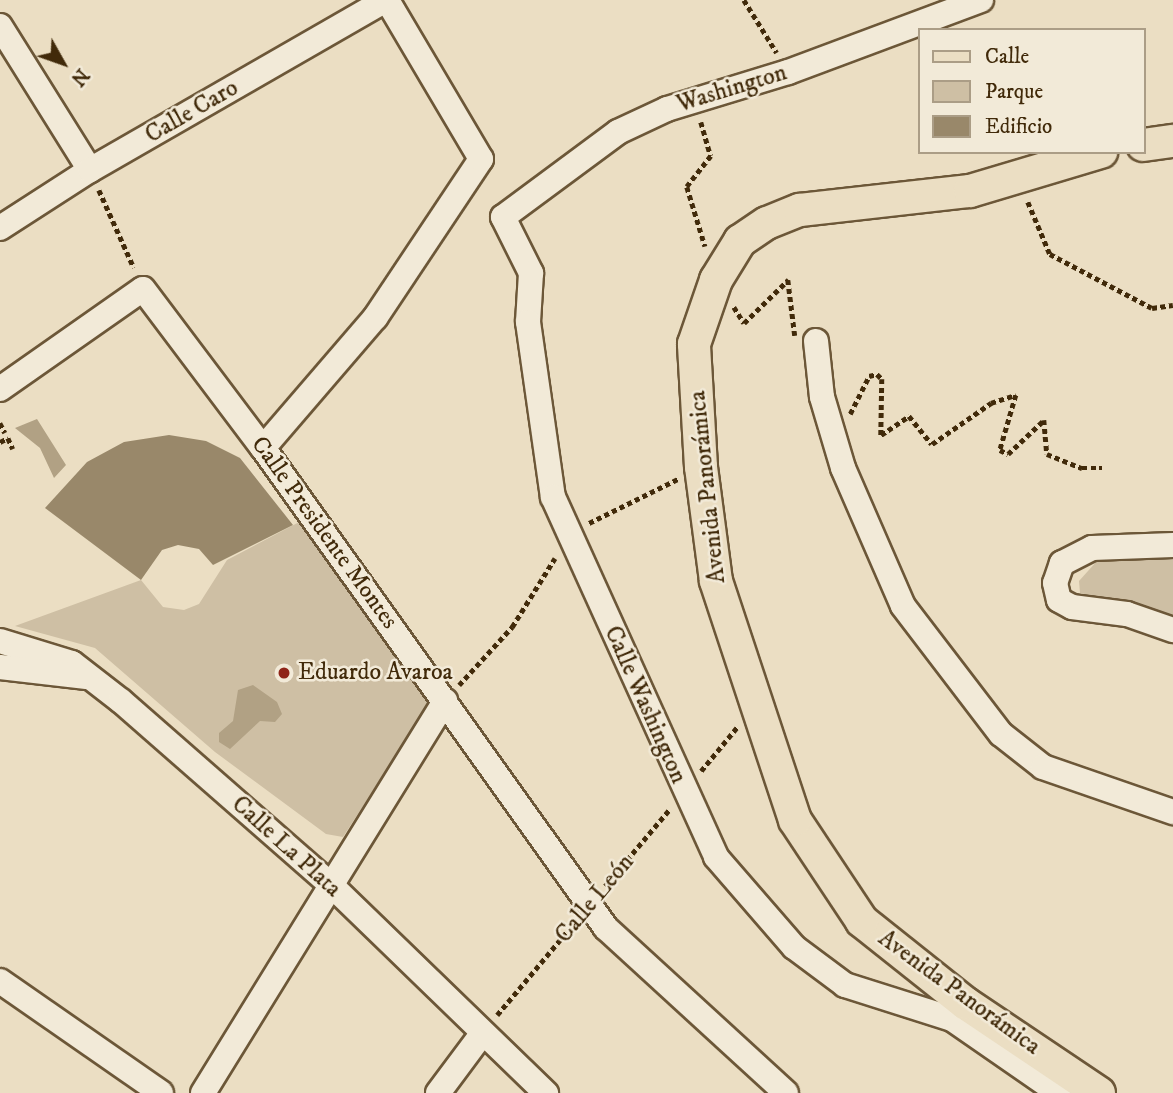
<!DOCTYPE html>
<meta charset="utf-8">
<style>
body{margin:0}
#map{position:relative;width:1173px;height:1093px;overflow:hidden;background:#ebdec3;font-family:"IM FELL DW Pica",serif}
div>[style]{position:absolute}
.green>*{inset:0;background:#cebfa4}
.water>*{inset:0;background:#b1a184}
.building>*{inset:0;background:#99886a}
.path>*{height:4.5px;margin-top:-2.25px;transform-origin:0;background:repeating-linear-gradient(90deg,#412a0a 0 5px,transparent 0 8.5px)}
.roads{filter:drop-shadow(2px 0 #6c5738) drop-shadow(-2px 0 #6c5738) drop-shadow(0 2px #6c5738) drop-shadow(0 -2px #6c5738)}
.minor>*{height:24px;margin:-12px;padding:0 12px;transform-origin:12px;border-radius:12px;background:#f2ead8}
.major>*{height:32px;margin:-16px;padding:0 16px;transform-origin:16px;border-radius:16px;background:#ebdec3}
.dots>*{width:19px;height:19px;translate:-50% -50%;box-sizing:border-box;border:4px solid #f2ead8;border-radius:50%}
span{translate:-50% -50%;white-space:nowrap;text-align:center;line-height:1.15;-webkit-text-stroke:5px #f2ead8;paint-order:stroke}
.street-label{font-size:24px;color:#412a0a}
.poi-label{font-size:24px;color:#412a0a}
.left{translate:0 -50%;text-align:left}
.legend{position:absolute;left:918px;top:28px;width:228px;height:126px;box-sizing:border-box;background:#f2ead8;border:2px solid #ab9d86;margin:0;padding:9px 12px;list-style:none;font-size:21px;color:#412a0a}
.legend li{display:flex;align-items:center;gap:14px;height:35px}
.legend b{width:35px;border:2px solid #ab9d86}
.north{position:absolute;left:28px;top:28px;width:70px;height:70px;-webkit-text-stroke:5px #f2ead8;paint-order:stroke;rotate:130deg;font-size:19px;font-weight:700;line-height:28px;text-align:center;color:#412a0a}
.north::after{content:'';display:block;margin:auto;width:24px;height:32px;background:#412a0a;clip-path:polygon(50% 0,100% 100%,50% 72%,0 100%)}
</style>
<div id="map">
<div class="green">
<div style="clip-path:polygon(303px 520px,435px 694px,343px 837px,326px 834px,215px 752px,95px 648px,15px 626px,141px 580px,163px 607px,184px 610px,199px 604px,227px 560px)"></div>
<div style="clip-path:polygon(1173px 554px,1173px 616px,1080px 593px,1079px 581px,1097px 561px)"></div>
</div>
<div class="water">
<div style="clip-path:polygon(37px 419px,66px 465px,54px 478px,40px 448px,15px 428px)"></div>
<div style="clip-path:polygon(253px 685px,277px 702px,282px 714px,275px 722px,260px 721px,230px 749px,219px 742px,219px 733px,233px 721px,238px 690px)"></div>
</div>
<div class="building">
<div style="clip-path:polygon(169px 435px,206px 441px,240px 458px,293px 525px,213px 565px,199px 549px,178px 545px,162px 550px,141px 580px,45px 508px,87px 462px,124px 442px)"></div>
</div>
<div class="path">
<div style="left:744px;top:0;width:62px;rotate:58.1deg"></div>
<div style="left:701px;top:122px;width:35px;rotate:74deg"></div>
<div style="left:711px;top:156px;width:39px;rotate:128deg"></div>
<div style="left:687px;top:187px;width:62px;rotate:73deg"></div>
<div style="left:99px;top:190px;width:85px;rotate:65.8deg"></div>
<div style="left:1028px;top:202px;width:56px;rotate:67.1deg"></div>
<div style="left:1050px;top:254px;width:115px;rotate:27.9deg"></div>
<div style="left:1152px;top:308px;width:21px;rotate:-8deg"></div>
<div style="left:734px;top:307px;width:19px;rotate:58deg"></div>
<div style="left:744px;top:323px;width:62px;rotate:-44.3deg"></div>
<div style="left:788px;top:280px;width:56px;rotate:82.9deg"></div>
<div style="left:850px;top:414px;width:42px;rotate:-63.4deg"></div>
<div style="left:869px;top:376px;width:8px;rotate:-14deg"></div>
<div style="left:877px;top:374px;width:7px;rotate:45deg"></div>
<div style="left:882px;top:379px;width:56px;rotate:91deg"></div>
<div style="left:881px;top:435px;width:34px;rotate:-34deg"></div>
<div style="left:909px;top:416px;width:36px;rotate:51deg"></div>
<div style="left:932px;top:444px;width:72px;rotate:-34.8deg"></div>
<div style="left:991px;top:403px;width:26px;rotate:-18deg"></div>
<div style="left:1016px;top:395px;width:57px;rotate:106.2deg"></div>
<div style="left:1000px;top:450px;width:9px;rotate:27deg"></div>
<div style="left:1008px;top:454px;width:50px;rotate:-43.4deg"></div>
<div style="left:1044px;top:420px;width:34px;rotate:85deg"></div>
<div style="left:1047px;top:454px;width:38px;rotate:22deg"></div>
<div style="left:1082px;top:468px;width:20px"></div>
<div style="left:0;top:423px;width:11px;rotate:63deg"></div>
<div style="left:0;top:442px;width:9px;rotate:-27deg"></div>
<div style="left:8px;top:438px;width:12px;rotate:66deg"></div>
<div style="left:589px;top:523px;width:99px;rotate:-26.3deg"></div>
<div style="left:459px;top:685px;width:79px;rotate:-47.6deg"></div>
<div style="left:512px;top:627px;width:81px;rotate:-58.1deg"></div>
<div style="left:701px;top:771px;width:58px;rotate:-50.6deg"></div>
<div style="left:605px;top:886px;width:99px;rotate:-49.9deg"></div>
<div style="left:497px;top:1015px;width:121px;rotate:-50deg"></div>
</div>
<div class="roads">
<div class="minor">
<div style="left:981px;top:0;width:206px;rotate:159.5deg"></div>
<div style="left:788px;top:72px;width:127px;rotate:163deg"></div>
<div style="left:667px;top:109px;width:54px;rotate:154.9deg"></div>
<div style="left:618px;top:132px;width:143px;rotate:143.5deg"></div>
<div style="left:503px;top:217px;width:63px;rotate:63.4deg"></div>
<div style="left:531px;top:273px;width:49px;rotate:93.5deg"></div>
<div style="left:528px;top:322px;width:177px;rotate:81.9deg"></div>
<div style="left:553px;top:497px;width:395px;rotate:65.6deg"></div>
<div style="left:716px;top:857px;width:119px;rotate:49.1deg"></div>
<div style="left:794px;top:947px;width:64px;rotate:36.7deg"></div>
<div style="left:845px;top:985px;width:112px;rotate:17.6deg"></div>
<div style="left:952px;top:1019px;width:130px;rotate:34.7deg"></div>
<div style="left:0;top:26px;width:170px;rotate:58deg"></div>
<div style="left:0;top:228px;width:107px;rotate:-32.8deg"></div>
<div style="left:90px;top:170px;width:341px;rotate:-29.9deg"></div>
<div style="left:816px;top:341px;width:56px;rotate:83.9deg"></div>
<div style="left:822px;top:397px;width:74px;rotate:73.5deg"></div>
<div style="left:843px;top:468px;width:150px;rotate:66.5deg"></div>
<div style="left:903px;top:606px;width:161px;rotate:52.6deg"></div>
<div style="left:1001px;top:734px;width:53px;rotate:38.2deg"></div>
<div style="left:1043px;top:767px;width:138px;rotate:19.1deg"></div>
<div style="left:0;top:389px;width:174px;rotate:-35deg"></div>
<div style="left:143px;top:289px;width:199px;rotate:53deg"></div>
<div style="left:263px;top:448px;width:590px;rotate:54.45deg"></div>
<div style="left:606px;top:928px;width:244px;rotate:42.5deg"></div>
<div style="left:263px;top:448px;width:172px;rotate:-49.3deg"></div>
<div style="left:375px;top:318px;width:191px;rotate:-56.3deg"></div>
<div style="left:481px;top:159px;width:185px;rotate:-120.6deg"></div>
<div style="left:1173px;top:545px;width:81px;rotate:177.9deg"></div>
<div style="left:1092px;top:548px;width:34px;rotate:153deg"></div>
<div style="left:1062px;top:563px;width:21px;rotate:109deg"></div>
<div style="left:1055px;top:583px;width:17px;rotate:77deg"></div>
<div style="left:1059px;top:600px;width:15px;rotate:28deg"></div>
<div style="left:1072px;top:607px;width:55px;rotate:7.3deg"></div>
<div style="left:1127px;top:614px;width:49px;rotate:19.2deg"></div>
<div style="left:0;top:641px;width:75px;rotate:17deg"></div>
<div style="left:72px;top:663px;width:62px;rotate:37.8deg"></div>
<div style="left:121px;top:701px;width:278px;rotate:41.2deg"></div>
<div style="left:330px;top:884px;width:301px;rotate:44.1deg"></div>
<div style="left:0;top:667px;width:87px;rotate:6.6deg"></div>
<div style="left:0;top:981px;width:196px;rotate:34.8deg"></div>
<div style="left:203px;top:1093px;width:461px;rotate:-58.3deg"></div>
<div style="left:438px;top:1093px;width:74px;rotate:-53.3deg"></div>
</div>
<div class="major">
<div style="left:1143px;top:145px;width:30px;rotate:-8deg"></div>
<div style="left:1099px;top:1093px;width:161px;rotate:-146.1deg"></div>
<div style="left:965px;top:1003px;width:132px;rotate:-141.5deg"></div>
<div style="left:862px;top:921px;width:121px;rotate:-123.6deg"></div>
<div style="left:795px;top:820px;width:252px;rotate:-108.3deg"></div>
<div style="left:716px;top:581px;width:115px;rotate:-97.5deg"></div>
<div style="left:701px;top:467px;width:123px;rotate:-93.3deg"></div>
<div style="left:694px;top:344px;width:68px;rotate:-71deg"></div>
<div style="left:716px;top:280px;width:46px;rotate:-58.4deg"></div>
<div style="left:740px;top:241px;width:32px;rotate:-34deg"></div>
<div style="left:767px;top:223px;width:35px;rotate:-22deg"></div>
<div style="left:800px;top:210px;width:171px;rotate:-6.4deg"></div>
<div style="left:970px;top:191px;width:137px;rotate:-16.6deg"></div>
</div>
</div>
<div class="dots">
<div style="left:284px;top:673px;background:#8f2418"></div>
</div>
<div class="street-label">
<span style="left:732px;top:89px;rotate:-17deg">Washington</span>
<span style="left:192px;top:112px;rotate:-30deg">Calle Caro</span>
<span style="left:708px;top:487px;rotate:-96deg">Avenida Panorámica</span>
<span style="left:324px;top:533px;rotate:54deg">Calle Presidente Montes</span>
<span style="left:645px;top:705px;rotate:66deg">Calle Washington</span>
<span style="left:286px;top:847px;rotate:42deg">Calle La Plata</span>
<span style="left:595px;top:899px;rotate:-50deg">Calle León</span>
<span style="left:959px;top:993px;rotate:36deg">Avenida Panorámica</span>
</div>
<div class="poi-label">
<span class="left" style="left:298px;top:673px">Eduardo Avaroa</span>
</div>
<ul class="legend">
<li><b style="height:9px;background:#ebdec3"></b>Calle</li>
<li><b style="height:19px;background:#cebfa4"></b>Parque</li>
<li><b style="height:19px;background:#99886a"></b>Edificio</li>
</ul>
<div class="north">N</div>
</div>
